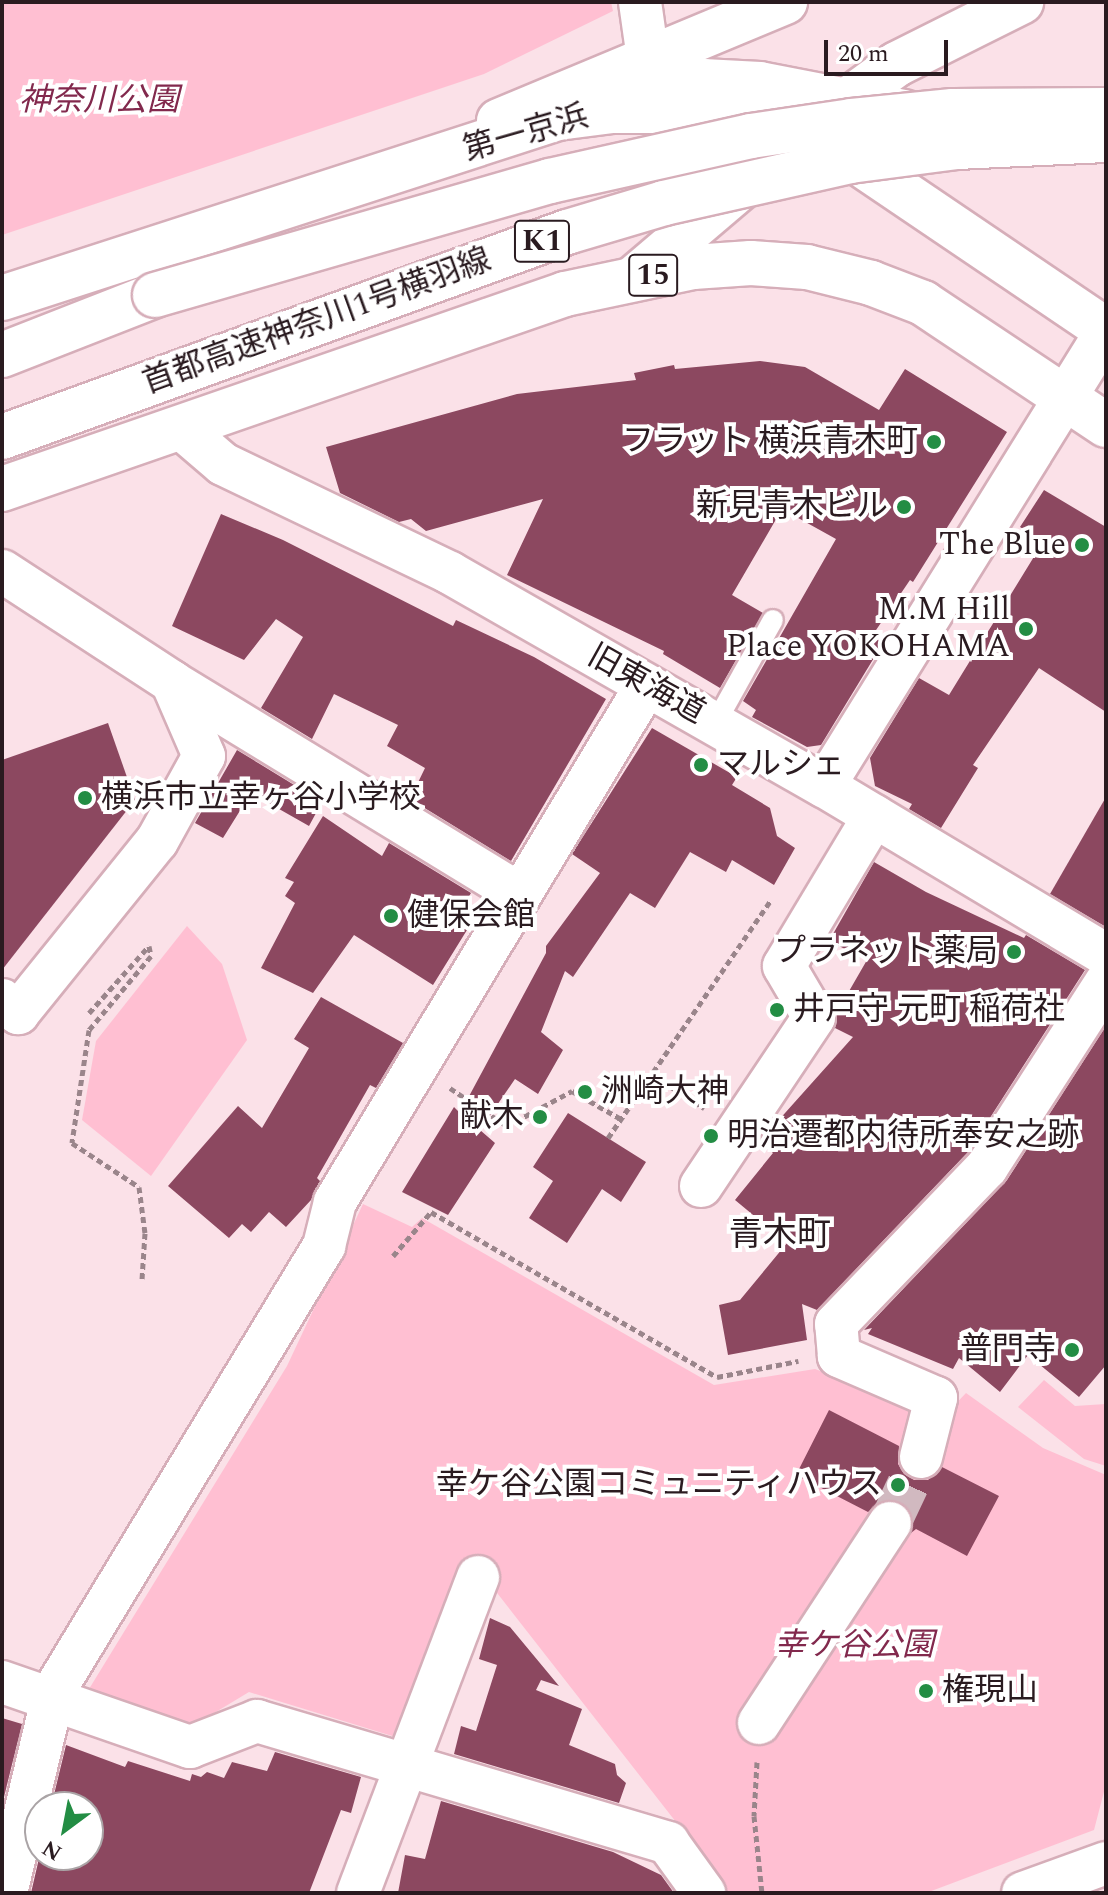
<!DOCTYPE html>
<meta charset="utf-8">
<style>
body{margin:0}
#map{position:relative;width:1108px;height:1895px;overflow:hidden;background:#fbe1e8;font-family:Spectral,"Noto Sans JP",serif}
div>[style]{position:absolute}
.green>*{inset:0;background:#ffbfd2}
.building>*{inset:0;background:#8c4860}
.street-tunnel>*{height:42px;margin-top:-21px;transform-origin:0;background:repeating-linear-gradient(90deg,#d1b9c0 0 42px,transparent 0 63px)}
.path>*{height:5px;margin-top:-2.5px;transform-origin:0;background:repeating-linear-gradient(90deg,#9a858b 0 6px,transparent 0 10px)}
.roads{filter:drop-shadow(2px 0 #d6aeb9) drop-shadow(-2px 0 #d6aeb9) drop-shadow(0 2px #d6aeb9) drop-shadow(0 -2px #d6aeb9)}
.lane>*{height:20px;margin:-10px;padding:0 10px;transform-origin:10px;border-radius:10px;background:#fff}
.street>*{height:42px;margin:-21px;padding:0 21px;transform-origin:21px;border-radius:21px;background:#fff}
.secondary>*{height:44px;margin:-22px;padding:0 22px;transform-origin:22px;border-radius:22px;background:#fff}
.highway>*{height:44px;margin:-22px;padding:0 22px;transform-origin:22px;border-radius:22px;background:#fff}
.bridges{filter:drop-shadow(2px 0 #d6aeb9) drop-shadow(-2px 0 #d6aeb9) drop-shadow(0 2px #d6aeb9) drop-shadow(0 -2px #d6aeb9)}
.highway-bridge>*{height:44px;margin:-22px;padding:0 22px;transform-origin:22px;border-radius:22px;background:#fff}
.dots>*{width:22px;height:22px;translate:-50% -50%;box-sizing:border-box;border:4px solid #fff;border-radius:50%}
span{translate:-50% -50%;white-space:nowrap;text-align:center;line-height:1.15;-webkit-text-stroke:8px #fff;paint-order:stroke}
.shield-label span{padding:2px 6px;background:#fff;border:2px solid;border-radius:6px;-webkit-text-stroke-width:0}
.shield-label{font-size:30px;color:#2a1b20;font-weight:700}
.park-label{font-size:32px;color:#82294d;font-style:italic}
.street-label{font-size:32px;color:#2a1b20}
.poi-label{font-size:32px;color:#2a1b20}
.right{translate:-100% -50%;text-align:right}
.left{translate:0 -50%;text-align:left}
.neighbourhood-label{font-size:34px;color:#2a1b20}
.frame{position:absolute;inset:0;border:4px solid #2a1b20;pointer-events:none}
.north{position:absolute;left:24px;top:1791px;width:80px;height:80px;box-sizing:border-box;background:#fff;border:2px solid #aaa4a6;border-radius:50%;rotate:212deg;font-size:22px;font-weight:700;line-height:32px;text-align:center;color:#2a1b20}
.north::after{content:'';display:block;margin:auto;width:28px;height:36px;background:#238d44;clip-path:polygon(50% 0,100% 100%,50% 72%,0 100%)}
.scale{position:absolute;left:824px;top:40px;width:124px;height:36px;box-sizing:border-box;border:4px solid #2a1b20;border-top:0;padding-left:10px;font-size:24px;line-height:28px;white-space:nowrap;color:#2a1b20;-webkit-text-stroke:6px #fff;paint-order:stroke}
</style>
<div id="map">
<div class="green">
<div style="clip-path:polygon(2px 2px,611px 2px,613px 11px,484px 74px,2px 235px)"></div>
<div style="clip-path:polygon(187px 926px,222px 964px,247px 1040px,151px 1176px,82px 1120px,96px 1041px)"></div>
<div style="clip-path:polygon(363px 1204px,412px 1227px,422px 1218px,714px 1385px,815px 1369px,944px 1416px,966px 1393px,1043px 1448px,1106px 1475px,1106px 1784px,1094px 1830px,926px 1893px,723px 1893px,715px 1872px,476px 1566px,402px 1739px,249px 1692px,191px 1727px,89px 1689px,287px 1366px)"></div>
<div style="clip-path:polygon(1044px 1380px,1075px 1406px,1106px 1404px,1106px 1466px,1084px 1459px,1018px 1407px)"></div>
</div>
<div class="building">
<div style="clip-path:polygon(760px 361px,805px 367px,879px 410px,905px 369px,1007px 432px,913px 582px,910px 580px,872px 636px,883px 643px,821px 745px,807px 747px,752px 717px,756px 710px,743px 701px,836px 539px,782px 509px,732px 595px,763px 613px,720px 688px,663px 654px,664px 651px,507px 575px,543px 499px,426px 531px,411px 519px,399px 522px,340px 493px,326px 447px,517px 394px,636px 380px,634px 373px,674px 365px,675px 369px)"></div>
<div style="clip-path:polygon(1044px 490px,1106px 527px,1106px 712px,1039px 668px,973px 765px,978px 768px,941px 828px,909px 809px,912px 804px,875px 786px,870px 758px,919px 678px,949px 695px,1043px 542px,1020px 527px)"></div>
<div style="clip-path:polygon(221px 514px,283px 540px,453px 626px,456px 620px,534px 657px,606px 699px,511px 861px,410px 799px,425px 768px,387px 746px,398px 725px,334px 694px,312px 739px,261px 708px,303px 637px,276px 619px,244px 660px,172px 626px)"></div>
<div style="clip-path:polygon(108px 723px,135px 800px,2px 970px,2px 760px)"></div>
<div style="clip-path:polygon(652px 728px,737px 777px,732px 785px,770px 808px,777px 836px,795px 848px,774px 885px,732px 860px,726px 872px,690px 852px,655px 908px,630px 893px,573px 977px,565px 971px,541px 1032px,563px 1050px,538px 1094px,515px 1079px,480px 1130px,495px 1143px,448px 1215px,402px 1192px,454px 1107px,460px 1113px,546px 953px,546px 946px,600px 873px,572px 854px)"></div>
<div style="clip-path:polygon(237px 750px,322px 802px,309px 826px,251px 793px,223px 838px,195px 823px)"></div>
<div style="clip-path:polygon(1106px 797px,1106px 927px,1050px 894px)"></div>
<div style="clip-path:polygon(323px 816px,382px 856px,389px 843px,471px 893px,453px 923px,467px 930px,433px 985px,354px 935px,313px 993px,261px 968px,295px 903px,285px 896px,294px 882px,285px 878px)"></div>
<div style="clip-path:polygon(874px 862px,926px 892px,1024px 938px,1026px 935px,1085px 970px,968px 1152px,817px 1310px,802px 1304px,807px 1340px,728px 1355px,719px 1305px,740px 1300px,787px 1243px,735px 1200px,773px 1153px,760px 1141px,853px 1037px,835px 1028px,837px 1012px,867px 960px,829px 941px)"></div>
<div style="clip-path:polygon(321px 997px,403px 1043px,376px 1088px,370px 1085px,317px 1178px,320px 1181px,311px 1200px,286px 1227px,269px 1212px,251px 1232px,242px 1224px,229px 1238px,168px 1186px,238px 1106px,262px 1128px,309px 1048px,294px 1039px)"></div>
<div style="clip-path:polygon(1106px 1026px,1106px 1365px,1079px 1397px,1028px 1355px,1000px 1392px,959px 1358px,953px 1369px,868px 1334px,872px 1328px,864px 1330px,1007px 1180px)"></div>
<div style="clip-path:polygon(568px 1113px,646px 1162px,621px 1202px,602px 1189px,567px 1243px,529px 1218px,553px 1181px,533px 1167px)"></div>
<div style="clip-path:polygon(829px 1410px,899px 1446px,898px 1464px,904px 1474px,914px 1480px,928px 1480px,942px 1467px,999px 1496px,967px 1556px,916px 1529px,911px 1533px,912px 1513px,902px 1503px,892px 1499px,880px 1501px,868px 1512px,796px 1475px)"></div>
<div style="clip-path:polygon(490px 1618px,510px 1627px,559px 1686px,541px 1680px,536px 1690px,582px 1709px,569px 1745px,615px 1764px,617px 1775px,626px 1783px,619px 1803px,454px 1754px,461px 1726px,476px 1731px,497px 1665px,479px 1659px)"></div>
<div style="clip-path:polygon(2px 1718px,22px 1724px,4px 1797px,2px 1796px)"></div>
<div style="clip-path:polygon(66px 1745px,125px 1767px,128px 1761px,190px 1781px,192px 1774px,201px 1777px,207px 1772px,224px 1778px,232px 1762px,267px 1771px,275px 1752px,361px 1777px,351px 1813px,341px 1810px,309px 1893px,31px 1893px,40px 1854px,88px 1855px,88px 1807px,51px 1807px)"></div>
<div style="clip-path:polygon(441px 1801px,613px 1852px,661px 1875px,674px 1893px,398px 1893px,405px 1855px,425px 1859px)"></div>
</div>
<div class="street-tunnel">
<div style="left:890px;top:1523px;width:73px;rotate:-64.8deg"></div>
</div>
<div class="path">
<div style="left:89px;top:1013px;width:90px;rotate:-48.2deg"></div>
<div style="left:149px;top:946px;width:10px;rotate:79deg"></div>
<div style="left:151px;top:956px;width:97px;rotate:130deg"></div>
<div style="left:89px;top:1030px;width:114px;rotate:98.6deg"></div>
<div style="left:72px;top:1143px;width:80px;rotate:33.3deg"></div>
<div style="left:139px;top:1187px;width:46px;rotate:82.6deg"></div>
<div style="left:145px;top:1233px;width:46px;rotate:93.7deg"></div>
<div style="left:652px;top:1075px;width:62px;rotate:32.4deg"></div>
<div style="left:450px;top:1088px;width:69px;rotate:33.7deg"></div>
<div style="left:507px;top:1126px;width:74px;rotate:-28.3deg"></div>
<div style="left:572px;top:1091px;width:56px;rotate:29.7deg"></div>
<div style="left:608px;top:1138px;width:287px;rotate:-55.6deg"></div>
<div style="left:393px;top:1256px;width:58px;rotate:-49.2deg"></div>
<div style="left:431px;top:1212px;width:330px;rotate:30deg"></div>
<div style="left:717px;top:1377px;width:83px;rotate:-11.2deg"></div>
<div style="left:757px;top:1762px;width:54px;rotate:93.2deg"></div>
<div style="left:754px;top:1816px;width:77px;rotate:84.1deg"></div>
</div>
<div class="roads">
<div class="lane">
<div style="left:715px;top:724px;width:119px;rotate:-60.9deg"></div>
</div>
<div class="street">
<div style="left:640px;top:2px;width:57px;rotate:81.9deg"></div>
<div style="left:181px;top:428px;width:55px;rotate:40.6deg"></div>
<div style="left:223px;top:464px;width:252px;rotate:25.6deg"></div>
<div style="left:450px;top:573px;width:430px;rotate:29.7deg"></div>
<div style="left:824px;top:786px;width:329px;rotate:30.9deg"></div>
<div style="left:2px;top:571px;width:203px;rotate:33.1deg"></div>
<div style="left:172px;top:682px;width:407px;rotate:31.4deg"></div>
<div style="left:824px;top:786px;width:534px;rotate:-58.15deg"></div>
<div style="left:2px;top:1000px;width:21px;rotate:39deg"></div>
<div style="left:18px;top:1013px;width:221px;rotate:-51.1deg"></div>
<div style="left:157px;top:841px;width:97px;rotate:-61.1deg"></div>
<div style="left:204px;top:756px;width:81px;rotate:-113.4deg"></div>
<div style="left:701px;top:1186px;width:203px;rotate:-56.2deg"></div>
<div style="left:814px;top:1017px;width:59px;rotate:-120.5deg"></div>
<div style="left:784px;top:966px;width:175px;rotate:-59deg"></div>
<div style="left:921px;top:1457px;width:61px;rotate:-75.7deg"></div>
<div style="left:936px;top:1398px;width:106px;rotate:-156.6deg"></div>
<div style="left:839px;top:1356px;width:32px;rotate:-95deg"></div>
<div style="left:836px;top:1324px;width:218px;rotate:-46.1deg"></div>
<div style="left:987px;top:1167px;width:220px;rotate:-57.2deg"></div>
<div style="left:2px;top:1682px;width:199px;rotate:19.1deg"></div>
<div style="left:190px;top:1747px;width:72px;rotate:-21.2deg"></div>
<div style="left:257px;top:1721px;width:429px;rotate:16.5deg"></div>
<div style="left:668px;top:1843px;width:62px;rotate:54.2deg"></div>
<div style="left:759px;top:1723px;width:239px;rotate:-56.8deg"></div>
<div style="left:6px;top:1893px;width:208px;rotate:-76.6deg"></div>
<div style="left:54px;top:1691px;width:521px;rotate:-58.75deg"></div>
<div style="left:324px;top:1246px;width:45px;rotate:-76deg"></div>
<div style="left:335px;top:1202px;width:602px;rotate:-58.92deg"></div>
<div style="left:358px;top:1893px;width:338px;rotate:-69.2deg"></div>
<div style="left:1023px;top:1893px;width:88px;rotate:-19.9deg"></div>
</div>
<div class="secondary">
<div style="left:598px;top:105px;width:55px;rotate:-15.8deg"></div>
<div style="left:651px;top:90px;width:53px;rotate:-9.8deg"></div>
<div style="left:703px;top:81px;width:57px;rotate:3deg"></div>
<div style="left:760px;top:84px;width:147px;rotate:11deg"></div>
<div style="left:834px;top:110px;width:78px;rotate:-36.1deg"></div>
<div style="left:897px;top:64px;width:139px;rotate:-26.6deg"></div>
<div style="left:499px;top:121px;width:310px;rotate:-22.6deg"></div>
<div style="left:633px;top:279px;width:157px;rotate:-40.4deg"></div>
</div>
<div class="highway">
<div style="left:2px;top:298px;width:584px;rotate:-17.94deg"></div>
<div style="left:558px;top:118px;width:53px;rotate:-7.5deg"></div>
<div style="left:611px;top:111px;width:90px"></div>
<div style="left:701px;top:111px;width:106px;rotate:11.9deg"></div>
<div style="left:805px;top:133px;width:42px;rotate:26.6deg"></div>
<div style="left:843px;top:152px;width:318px;rotate:34.1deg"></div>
<div style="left:2px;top:355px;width:164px;rotate:-21.4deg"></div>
<div style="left:2px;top:489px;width:596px;rotate:-19.1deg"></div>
<div style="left:565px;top:294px;width:131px;rotate:-11.9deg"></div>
<div style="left:693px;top:267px;width:58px;rotate:-3.9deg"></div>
<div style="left:751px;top:263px;width:56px;rotate:4.1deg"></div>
<div style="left:807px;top:267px;width:66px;rotate:14deg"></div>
<div style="left:871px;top:283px;width:56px;rotate:21deg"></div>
<div style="left:923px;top:303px;width:220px;rotate:33.7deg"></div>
</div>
</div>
<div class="bridges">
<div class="highway-bridge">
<div style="left:155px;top:295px;width:411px;rotate:-16.1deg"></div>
<div style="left:550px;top:181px;width:206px;rotate:-12.6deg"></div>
<div style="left:751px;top:136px;width:102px;rotate:-8.4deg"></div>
<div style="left:852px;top:121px;width:101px;rotate:-5.7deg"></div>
<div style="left:953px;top:111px;width:153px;rotate:-0.4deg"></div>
<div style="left:2px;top:437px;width:601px;rotate:-19.94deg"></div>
<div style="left:567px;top:232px;width:101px;rotate:-16.6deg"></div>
<div style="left:664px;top:203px;width:191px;rotate:-12.7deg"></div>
<div style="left:850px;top:161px;width:108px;rotate:-7.5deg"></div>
<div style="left:957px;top:147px;width:149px;rotate:-2.7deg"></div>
</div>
</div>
<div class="dots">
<div style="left:934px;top:442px;background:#238d44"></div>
<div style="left:904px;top:507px;background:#238d44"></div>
<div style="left:1082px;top:545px;background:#238d44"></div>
<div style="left:1026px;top:629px;background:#238d44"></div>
<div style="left:701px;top:765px;background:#238d44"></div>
<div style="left:85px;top:798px;background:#238d44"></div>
<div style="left:391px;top:916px;background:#238d44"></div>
<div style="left:1014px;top:952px;background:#238d44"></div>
<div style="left:777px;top:1010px;background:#238d44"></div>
<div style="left:585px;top:1092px;background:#238d44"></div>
<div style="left:540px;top:1117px;background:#238d44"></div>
<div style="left:711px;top:1136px;background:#238d44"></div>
<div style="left:1072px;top:1350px;background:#238d44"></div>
<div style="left:898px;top:1485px;background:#238d44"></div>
<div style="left:926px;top:1691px;background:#238d44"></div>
</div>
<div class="shield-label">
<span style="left:542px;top:241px">K1</span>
<span style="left:653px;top:275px">15</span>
</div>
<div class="park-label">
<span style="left:99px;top:101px">神奈川公園</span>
<span style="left:854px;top:1646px">幸ケ谷公園</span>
</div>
<div class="street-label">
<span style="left:526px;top:134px;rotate:-16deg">第一京浜</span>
<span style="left:317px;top:322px;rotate:-20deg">首都高速神奈川1号横羽線</span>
<span style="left:646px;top:685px;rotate:29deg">旧東海道</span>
</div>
<div class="poi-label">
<span class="right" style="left:918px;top:442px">フラット 横浜青木町</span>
<span class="right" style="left:888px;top:507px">新見青木ビル</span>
<span class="right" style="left:1066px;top:545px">The Blue</span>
<span class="right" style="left:1010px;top:629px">M.M Hill<br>Place YOKOHAMA</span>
<span class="left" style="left:717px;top:765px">マルシェ</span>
<span class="left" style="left:101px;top:798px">横浜市立幸ヶ谷小学校</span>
<span class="left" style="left:407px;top:916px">健保会館</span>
<span class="right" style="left:998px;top:952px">プラネット薬局</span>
<span class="left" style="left:793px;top:1010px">井戸守 元町 稲荷社</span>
<span class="left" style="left:601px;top:1092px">洲崎大神</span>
<span class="right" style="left:524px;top:1117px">献木</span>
<span class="left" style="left:727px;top:1136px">明治遷都内待所奉安之跡</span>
<span class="right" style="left:1056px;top:1350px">普門寺</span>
<span class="right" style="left:882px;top:1485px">幸ケ谷公園コミュニティハウス</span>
<span class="left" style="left:942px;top:1691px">権現山</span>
</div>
<div class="neighbourhood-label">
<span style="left:780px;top:1236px">青木町</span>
</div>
<div class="frame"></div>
<div class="north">N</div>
<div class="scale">20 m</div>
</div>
